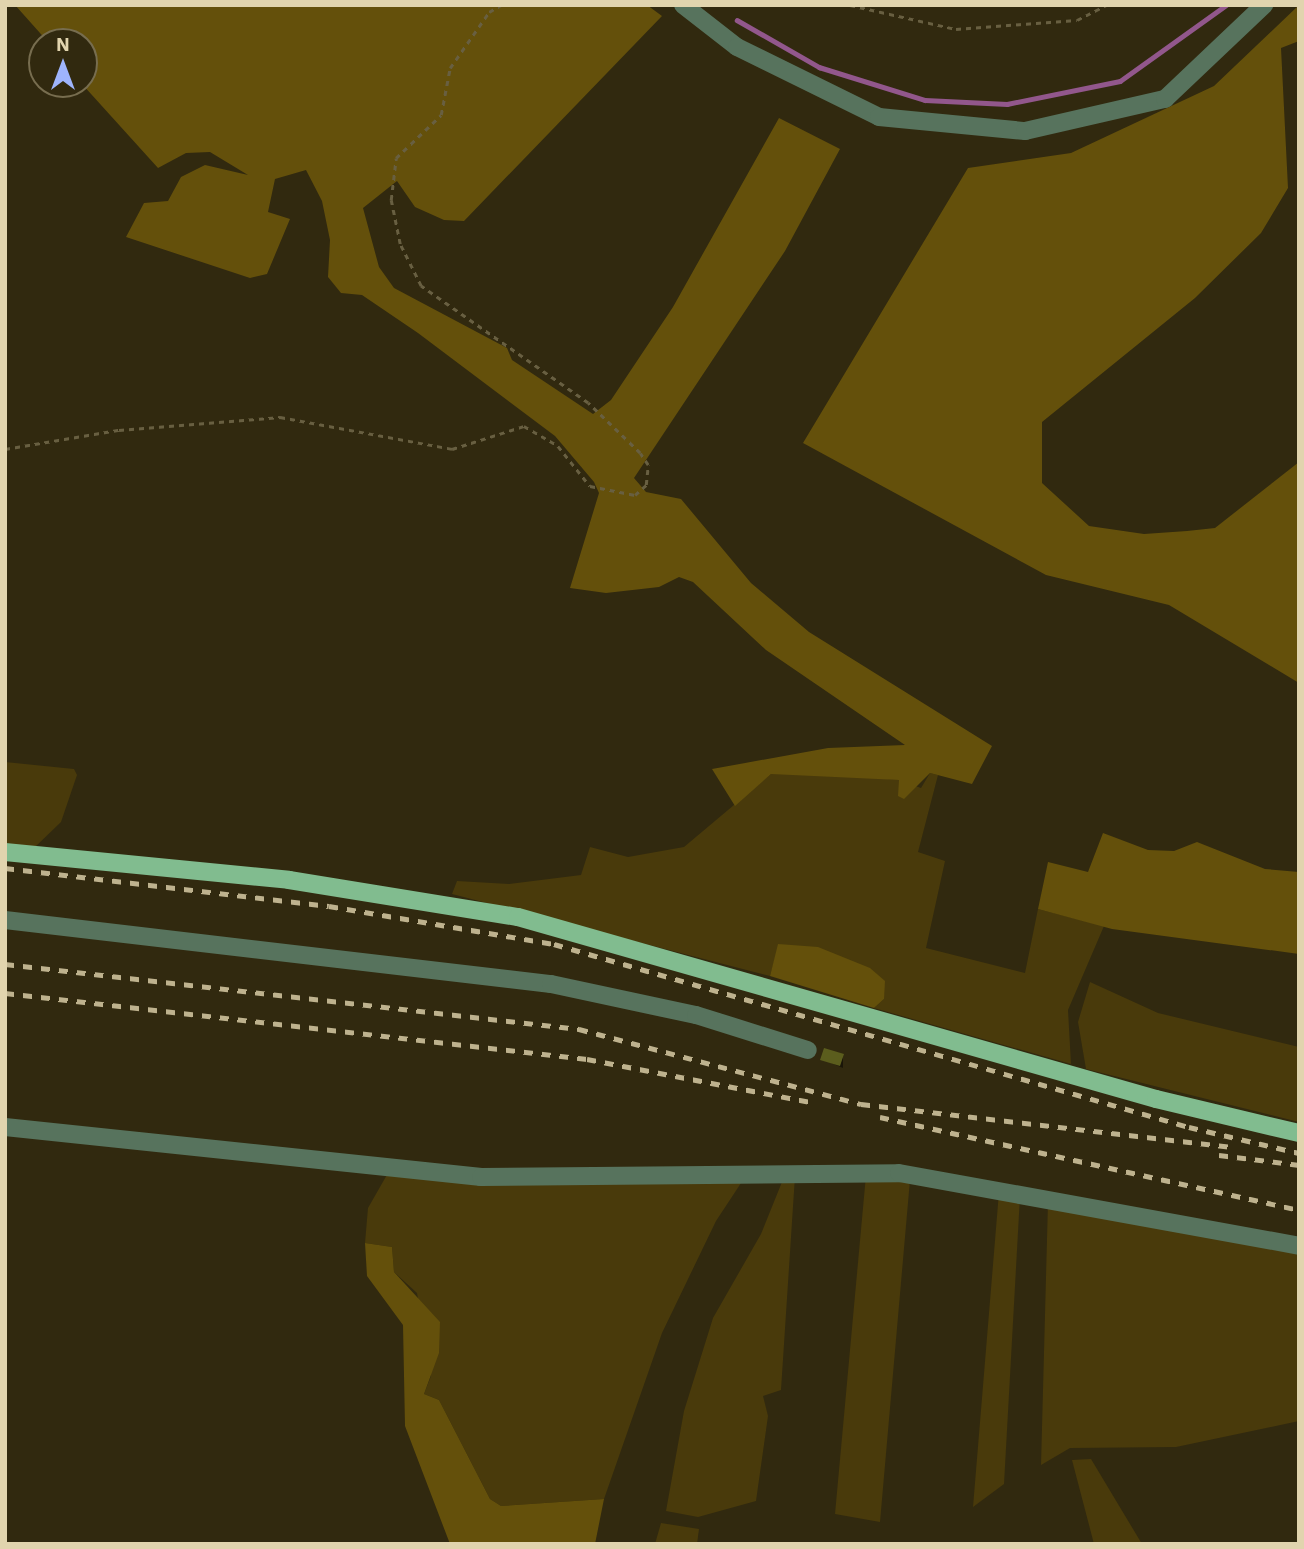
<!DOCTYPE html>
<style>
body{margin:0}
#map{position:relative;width:1304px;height:1549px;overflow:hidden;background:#31290f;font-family:"IBM Plex Sans",sans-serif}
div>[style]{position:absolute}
.green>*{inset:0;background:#493a0b}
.forest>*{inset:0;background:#64500b}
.shadow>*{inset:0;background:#0007}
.stream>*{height:4.5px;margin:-2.25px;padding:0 2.25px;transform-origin:2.25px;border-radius:2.25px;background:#92578c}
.building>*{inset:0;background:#5b5d1d}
.path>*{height:2.5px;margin-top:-1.25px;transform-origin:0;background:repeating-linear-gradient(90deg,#685f41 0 5px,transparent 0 10px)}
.minor>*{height:18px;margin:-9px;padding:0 9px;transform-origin:9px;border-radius:9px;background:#57735d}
.major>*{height:18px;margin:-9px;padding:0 9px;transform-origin:9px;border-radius:9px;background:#81bc8f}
.rail>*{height:4.5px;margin-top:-2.25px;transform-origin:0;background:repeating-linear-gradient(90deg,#beb28e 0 9px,transparent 0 18px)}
span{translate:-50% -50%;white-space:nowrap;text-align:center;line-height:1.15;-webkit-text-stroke:5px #31290f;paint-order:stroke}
.frame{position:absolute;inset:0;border:7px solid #e1d4ae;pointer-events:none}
.north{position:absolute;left:28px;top:28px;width:70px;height:70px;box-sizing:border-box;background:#31290f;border:2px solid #776d4f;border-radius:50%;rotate:0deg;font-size:19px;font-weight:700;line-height:28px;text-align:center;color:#e1d4ae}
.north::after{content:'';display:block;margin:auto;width:24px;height:32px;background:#9eb4fd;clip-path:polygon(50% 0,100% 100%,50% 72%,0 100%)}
</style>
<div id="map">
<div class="green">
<div style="clip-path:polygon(5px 762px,74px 769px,77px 775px,61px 822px,33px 849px,5px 846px)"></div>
<div style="clip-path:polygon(799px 772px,899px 780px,921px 788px,930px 773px,938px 775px,918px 852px,945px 861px,926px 948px,1025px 973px,1038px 909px,1104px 926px,1068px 1010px,1071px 1064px,874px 1008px,884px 999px,779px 944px,770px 976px,452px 894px,457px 881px,509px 884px,581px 875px,590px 847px,628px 857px,684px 847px,771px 774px)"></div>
<div style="clip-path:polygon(1090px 982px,1158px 1013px,1299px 1047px,1299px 1122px,1086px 1069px,1078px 1022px)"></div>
<div style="clip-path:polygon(388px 1173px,745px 1177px,716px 1221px,662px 1333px,604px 1499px,501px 1506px,490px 1499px,439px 1400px,424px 1394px,431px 1376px,417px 1293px,394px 1272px,392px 1247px,365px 1243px,368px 1208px)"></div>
<div style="clip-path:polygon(866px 1175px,910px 1180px,880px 1522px,835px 1514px)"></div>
<div style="clip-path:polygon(795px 1176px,781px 1390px,763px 1396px,768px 1416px,756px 1501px,698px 1517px,666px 1511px,684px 1411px,713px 1318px,761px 1234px,784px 1177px)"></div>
<div style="clip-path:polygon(999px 1192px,1020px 1196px,1004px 1484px,973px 1507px)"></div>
<div style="clip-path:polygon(1048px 1202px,1299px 1249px,1299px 1421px,1176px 1447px,1070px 1448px,1041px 1465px)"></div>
<div style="clip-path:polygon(1091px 1459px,1142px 1544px,1094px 1544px,1072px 1460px)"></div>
<div style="clip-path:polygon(661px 1523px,699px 1529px,697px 1544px,655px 1544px)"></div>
</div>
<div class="forest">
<div style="clip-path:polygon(15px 5px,647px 5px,662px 16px,464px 221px,444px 220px,415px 207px,397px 181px,363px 208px,379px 267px,394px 288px,507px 348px,512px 360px,593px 414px,611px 400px,673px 307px,779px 118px,840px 149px,785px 251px,634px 478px,646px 492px,681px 499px,751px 583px,809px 632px,992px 746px,972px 784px,930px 773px,904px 799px,898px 796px,899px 780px,771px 774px,735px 806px,712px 769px,828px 748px,905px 745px,766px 650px,693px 582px,679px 577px,659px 587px,606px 593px,570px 588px,599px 493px,594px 482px,555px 436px,418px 333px,362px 295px,341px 293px,328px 277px,330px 240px,322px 201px,306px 170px,275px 179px,268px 212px,290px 219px,267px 274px,250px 278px,126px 237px,144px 203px,168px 201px,181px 177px,205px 165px,248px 175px,210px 152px,186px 153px,158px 168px,82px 84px,84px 42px,48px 42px)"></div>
<div style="clip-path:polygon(1299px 5px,1299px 41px,1281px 48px,1288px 188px,1261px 233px,1195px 298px,1042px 422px,1042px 483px,1089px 526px,1144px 534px,1187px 531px,1215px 528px,1299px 462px,1299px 683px,1169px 605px,1046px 575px,803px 443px,968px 168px,1071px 153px,1214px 86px)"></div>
<div style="clip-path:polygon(1103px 833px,1148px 850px,1174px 851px,1197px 842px,1265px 869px,1299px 872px,1299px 954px,1112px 929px,1038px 909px,1048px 862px,1088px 872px)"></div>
<div style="clip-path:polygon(778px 944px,818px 947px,870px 968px,885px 981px,884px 999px,874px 1008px,770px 976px)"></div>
<div style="clip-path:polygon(365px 1243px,392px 1247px,394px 1272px,440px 1322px,439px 1353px,424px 1394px,439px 1400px,490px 1499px,501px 1506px,604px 1499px,595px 1544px,450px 1544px,405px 1426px,403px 1325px,367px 1276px)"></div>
</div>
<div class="shadow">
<div style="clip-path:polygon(843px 1055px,843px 1068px,822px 1059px)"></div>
</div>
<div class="stream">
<div style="left:737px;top:20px;width:95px;rotate:29.8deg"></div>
<div style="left:819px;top:67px;width:111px;rotate:17.3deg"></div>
<div style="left:925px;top:100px;width:82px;rotate:2.8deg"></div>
<div style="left:1007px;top:104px;width:115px;rotate:-11.5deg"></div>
<div style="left:1120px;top:81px;width:130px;rotate:-35.6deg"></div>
</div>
<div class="building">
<div style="clip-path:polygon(824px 1048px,844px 1054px,840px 1066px,820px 1060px)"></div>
</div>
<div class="path">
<div style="left:850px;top:5px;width:109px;rotate:12.8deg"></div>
<div style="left:956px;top:29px;width:121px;rotate:-4.3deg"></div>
<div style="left:1077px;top:20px;width:33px;rotate:-27deg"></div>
<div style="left:5px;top:449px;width:116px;rotate:-9.5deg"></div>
<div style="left:119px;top:430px;width:162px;rotate:-4.6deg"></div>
<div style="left:280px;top:417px;width:175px;rotate:10.5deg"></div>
<div style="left:452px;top:449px;width:76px;rotate:-17.7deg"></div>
<div style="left:524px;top:426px;width:39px;rotate:30deg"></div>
<div style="left:558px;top:446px;width:51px;rotate:51.3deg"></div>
<div style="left:590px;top:486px;width:46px;rotate:11.3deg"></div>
<div style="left:635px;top:495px;width:15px;rotate:-42deg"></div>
<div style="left:646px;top:485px;width:20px;rotate:-84deg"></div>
<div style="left:648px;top:465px;width:14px;rotate:-124deg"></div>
<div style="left:640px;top:453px;width:72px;rotate:-136.1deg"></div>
<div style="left:588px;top:403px;width:204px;rotate:-145deg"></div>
<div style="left:421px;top:286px;width:47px;rotate:-116.6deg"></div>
<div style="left:400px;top:244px;width:45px;rotate:-101.6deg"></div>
<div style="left:391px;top:200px;width:42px;rotate:-83.2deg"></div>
<div style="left:396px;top:158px;width:62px;rotate:-43.7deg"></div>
<div style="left:441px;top:115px;width:48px;rotate:-79.2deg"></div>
<div style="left:450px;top:68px;width:68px;rotate:-55.1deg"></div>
<div style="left:489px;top:12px;width:14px;rotate:-30deg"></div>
</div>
<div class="minor">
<div style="left:683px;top:5px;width:68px;rotate:37.9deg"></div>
<div style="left:737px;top:47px;width:158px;rotate:26.2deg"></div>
<div style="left:879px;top:117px;width:147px;rotate:5.5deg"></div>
<div style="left:1025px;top:131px;width:144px;rotate:-12.9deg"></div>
<div style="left:1165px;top:99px;width:137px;rotate:-43.5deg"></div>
<div style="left:5px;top:920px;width:550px;rotate:6.69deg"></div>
<div style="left:551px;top:984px;width:148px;rotate:12.1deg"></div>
<div style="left:696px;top:1015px;width:117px;rotate:17.4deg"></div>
<div style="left:5px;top:1127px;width:479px;rotate:6deg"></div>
<div style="left:481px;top:1177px;width:418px;rotate:-0.5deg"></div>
<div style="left:899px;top:1173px;width:407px;rotate:10.3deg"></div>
</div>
<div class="major">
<div style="left:5px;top:852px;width:285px;rotate:5.6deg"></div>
<div style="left:289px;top:880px;width:232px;rotate:9.2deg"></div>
<div style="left:518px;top:917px;width:663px;rotate:15.92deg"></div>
<div style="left:1156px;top:1099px;width:147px;rotate:13.4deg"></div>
</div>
<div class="rail">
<div style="left:5px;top:868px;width:326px;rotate:6.7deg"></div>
<div style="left:329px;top:906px;width:228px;rotate:9.6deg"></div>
<div style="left:554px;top:944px;width:661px;rotate:16.08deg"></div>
<div style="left:1189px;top:1127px;width:113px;rotate:13.3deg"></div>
<div style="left:5px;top:964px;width:578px;rotate:6.46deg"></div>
<div style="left:579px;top:1029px;width:292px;rotate:14.9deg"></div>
<div style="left:861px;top:1104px;width:376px;rotate:6.6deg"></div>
<div style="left:5px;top:993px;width:586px;rotate:6.47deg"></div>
<div style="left:587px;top:1059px;width:233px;rotate:10.9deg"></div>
<div style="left:880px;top:1117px;width:429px;rotate:12.5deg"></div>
<div style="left:1219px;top:1155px;width:81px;rotate:7.1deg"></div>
</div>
<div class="frame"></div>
<div class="north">N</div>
</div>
